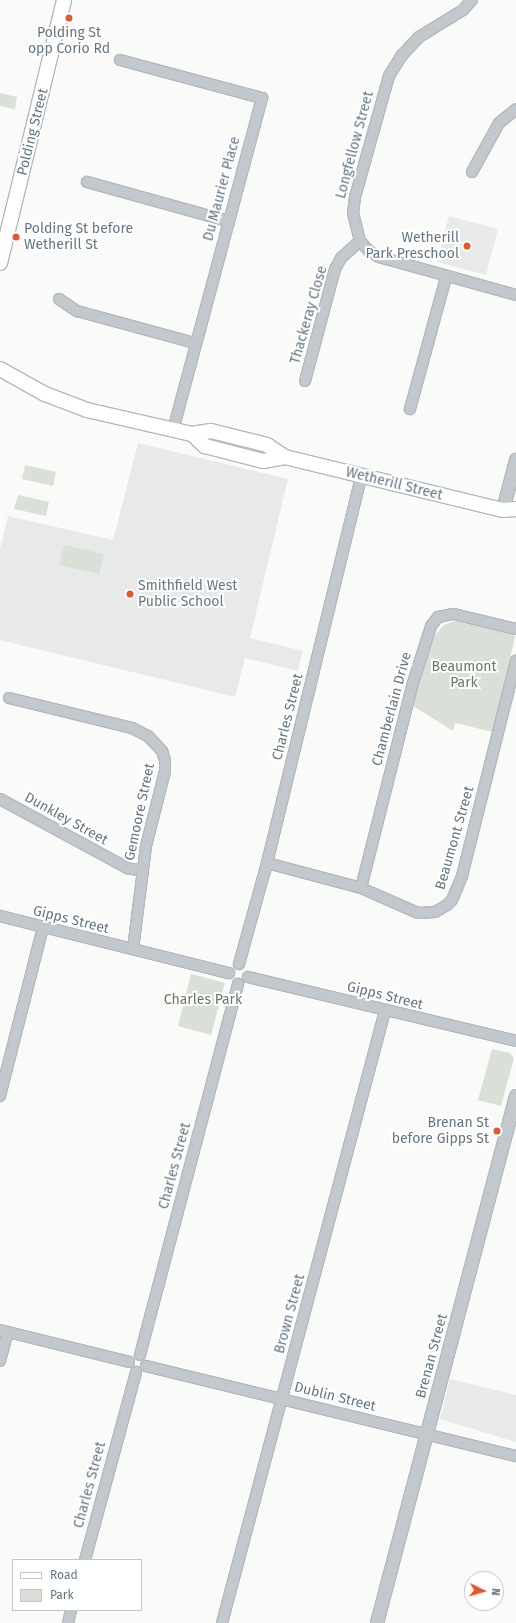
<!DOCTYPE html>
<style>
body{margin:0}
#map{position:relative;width:516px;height:1623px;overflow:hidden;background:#fafaf8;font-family:"Fira Sans",sans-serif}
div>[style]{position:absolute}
.built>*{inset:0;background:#e8e9e9}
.green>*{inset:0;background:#dadfd7}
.roads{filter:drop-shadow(1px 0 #b3babf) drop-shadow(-1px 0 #b3babf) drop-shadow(0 1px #b3babf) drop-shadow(0 -1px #b3babf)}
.minor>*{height:10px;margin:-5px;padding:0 5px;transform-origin:5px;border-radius:5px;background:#c3c8cc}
.tertiary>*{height:12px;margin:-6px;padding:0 6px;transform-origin:6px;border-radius:6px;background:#c3c8cc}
.secondary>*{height:14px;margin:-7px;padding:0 7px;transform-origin:7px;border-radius:7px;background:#fff}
.dots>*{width:11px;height:11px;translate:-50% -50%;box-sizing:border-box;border:2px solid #fff;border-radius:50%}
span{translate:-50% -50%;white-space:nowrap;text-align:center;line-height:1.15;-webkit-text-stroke:4px #fff;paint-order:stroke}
.poi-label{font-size:14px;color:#657683}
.left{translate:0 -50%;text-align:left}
.right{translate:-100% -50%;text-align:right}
.street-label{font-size:14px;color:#657683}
.park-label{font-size:14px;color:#687a64}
.legend{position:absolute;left:12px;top:1559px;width:130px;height:52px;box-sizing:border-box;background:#fff;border:1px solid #c1c8cd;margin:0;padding:5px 7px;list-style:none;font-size:12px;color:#657683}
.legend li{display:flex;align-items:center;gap:8px;height:20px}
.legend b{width:20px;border:1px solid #c1c8cd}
.north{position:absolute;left:464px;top:1571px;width:40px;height:40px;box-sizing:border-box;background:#fff;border:1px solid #c1c8cd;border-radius:50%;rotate:95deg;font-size:11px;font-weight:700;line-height:16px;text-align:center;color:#657683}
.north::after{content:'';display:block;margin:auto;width:14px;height:18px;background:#e4572e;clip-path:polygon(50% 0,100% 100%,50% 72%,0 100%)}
</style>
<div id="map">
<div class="built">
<div style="clip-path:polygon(449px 216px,498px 229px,486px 275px,437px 262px)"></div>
<div style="clip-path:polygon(138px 443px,288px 479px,250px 638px,303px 651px,298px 671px,245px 658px,235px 697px,0 640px,0 549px,8px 516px,113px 540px)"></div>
<div style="clip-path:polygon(450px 1379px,516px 1395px,516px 1442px,440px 1419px)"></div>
</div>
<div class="green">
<div style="clip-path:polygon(0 93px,17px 97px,15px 109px,0 106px)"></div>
<div style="clip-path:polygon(25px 465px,56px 472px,53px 486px,22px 479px)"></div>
<div style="clip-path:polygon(18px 495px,49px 502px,46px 516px,14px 509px)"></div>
<div style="clip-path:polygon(64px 545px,104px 554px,99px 574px,59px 565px)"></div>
<div style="clip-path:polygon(455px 621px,467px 621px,513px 633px,515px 637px,493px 732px,455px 723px,453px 731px,413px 706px,429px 642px,444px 625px)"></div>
<div style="clip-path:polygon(191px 974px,225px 983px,211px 1035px,178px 1026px)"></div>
<div style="clip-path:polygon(492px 1049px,510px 1053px,514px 1058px,501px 1106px,478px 1100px)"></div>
</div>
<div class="roads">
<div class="minor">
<div style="left:472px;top:0;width:13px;rotate:132deg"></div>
<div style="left:463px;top:10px;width:52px;rotate:148.5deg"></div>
<div style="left:419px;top:37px;width:25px;rotate:133deg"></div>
<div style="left:402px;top:55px;width:25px;rotate:122deg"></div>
<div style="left:389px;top:76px;width:126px;rotate:105.7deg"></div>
<div style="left:355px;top:197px;width:16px;rotate:97deg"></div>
<div style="left:353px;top:213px;width:29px;rotate:76deg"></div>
<div style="left:360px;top:241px;width:13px;rotate:48deg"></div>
<div style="left:369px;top:251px;width:12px;rotate:31deg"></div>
<div style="left:379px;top:257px;width:142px;rotate:15.5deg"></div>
<div style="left:120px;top:60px;width:147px;rotate:15deg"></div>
<div style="left:262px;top:98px;width:344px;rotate:105deg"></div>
<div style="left:472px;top:172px;width:56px;rotate:-61.1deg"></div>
<div style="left:499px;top:123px;width:22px;rotate:-39deg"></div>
<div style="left:87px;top:182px;width:146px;rotate:15.5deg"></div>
<div style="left:59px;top:299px;width:22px;rotate:34deg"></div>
<div style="left:77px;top:311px;width:122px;rotate:15.2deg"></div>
<div style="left:305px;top:381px;width:116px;rotate:-75deg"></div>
<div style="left:335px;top:269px;width:13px;rotate:-61deg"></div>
<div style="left:341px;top:258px;width:25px;rotate:-42deg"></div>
<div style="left:410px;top:409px;width:137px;rotate:-74.7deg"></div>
<div style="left:9px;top:698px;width:127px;rotate:13.7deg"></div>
<div style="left:132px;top:728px;width:18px;rotate:27deg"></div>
<div style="left:148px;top:736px;width:21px;rotate:47deg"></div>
<div style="left:162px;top:751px;width:9px;rotate:72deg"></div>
<div style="left:165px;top:760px;width:11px;rotate:90deg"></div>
<div style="left:165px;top:771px;width:77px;rotate:104.2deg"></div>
<div style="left:146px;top:846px;width:104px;rotate:97.2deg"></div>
<div style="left:0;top:799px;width:145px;rotate:28.5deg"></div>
<div style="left:127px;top:868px;width:15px;rotate:11deg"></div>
<div style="left:267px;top:863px;width:97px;rotate:14.9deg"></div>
<div style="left:361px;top:888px;width:62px;rotate:23.7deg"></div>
<div style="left:418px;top:913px;width:17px;rotate:-3deg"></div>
<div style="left:435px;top:912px;width:14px;rotate:-30deg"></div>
<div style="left:447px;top:905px;width:7px;rotate:-45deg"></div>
<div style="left:452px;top:900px;width:26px;rotate:-67deg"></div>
<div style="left:462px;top:876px;width:222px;rotate:-75.9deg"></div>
<div style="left:361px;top:888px;width:208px;rotate:-75.8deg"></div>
<div style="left:412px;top:686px;width:63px;rotate:-72.4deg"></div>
<div style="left:431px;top:626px;width:11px;rotate:-52deg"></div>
<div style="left:438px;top:617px;width:16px;rotate:-11deg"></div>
<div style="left:454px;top:614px;width:64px;rotate:13.6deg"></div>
<div style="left:0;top:916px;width:236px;rotate:14deg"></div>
<div style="left:239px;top:964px;width:105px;rotate:-74.5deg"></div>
<div style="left:267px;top:863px;width:398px;rotate:-76.3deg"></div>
<div style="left:248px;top:977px;width:276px;rotate:13.4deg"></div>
<div style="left:0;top:1096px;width:174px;rotate:-75.7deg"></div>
<div style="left:0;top:1330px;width:133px;rotate:13.9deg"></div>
<div style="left:140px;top:1355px;width:384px;rotate:-75.2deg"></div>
<div style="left:0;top:1361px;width:30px;rotate:-75deg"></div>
<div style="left:146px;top:1366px;width:381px;rotate:13.7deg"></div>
<div style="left:85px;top:1560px;width:195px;rotate:-74.8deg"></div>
<div style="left:68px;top:1623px;width:13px;rotate:-77deg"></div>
<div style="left:222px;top:1623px;width:633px;rotate:-75.09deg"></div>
</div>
<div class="tertiary">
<div style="left:503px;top:510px;width:52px;rotate:-75.4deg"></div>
<div style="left:377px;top:1623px;width:545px;rotate:-75.22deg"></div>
</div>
<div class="secondary">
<div style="left:0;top:263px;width:271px;rotate:-76.3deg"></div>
<div style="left:0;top:369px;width:51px;rotate:29.1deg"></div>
<div style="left:45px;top:394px;width:45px;rotate:20.9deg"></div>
<div style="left:87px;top:410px;width:108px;rotate:12.9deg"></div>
<div style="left:192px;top:434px;width:19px;rotate:-9deg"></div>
<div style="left:211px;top:431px;width:58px;rotate:14deg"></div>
<div style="left:267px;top:445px;width:22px;rotate:34deg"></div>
<div style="left:285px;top:457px;width:224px;rotate:13.7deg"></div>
<div style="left:503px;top:510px;width:13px;rotate:-4deg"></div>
<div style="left:192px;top:434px;width:18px;rotate:43deg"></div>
<div style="left:205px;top:446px;width:60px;rotate:14.5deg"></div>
<div style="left:263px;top:461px;width:22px;rotate:-10deg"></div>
</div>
</div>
<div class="dots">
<div style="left:69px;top:18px;background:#e4572e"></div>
<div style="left:16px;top:237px;background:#e4572e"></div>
<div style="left:467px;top:246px;background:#e4572e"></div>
<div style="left:130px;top:594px;background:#e4572e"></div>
<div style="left:497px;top:1131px;background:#e4572e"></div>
</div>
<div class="poi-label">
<span style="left:69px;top:41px">Polding St<br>opp Corio Rd</span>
<span class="left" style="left:24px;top:237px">Polding St before<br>Wetherill St</span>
<span class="right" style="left:459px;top:246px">Wetherill<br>Park Preschool</span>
<span class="left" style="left:138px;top:594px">Smithfield West<br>Public School</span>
<span class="right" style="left:489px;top:1131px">Brenan St<br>before Gipps St</span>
</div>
<div class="street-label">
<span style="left:33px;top:132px;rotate:-76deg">Polding Street</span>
<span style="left:355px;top:145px;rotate:-75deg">Longfellow Street</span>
<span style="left:222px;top:189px;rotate:-75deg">Du Maurier Place</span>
<span style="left:309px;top:315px;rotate:-74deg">Thackeray Close</span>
<span style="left:394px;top:484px;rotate:14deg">Wetherill Street</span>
<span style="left:392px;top:709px;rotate:-75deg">Chamberlain Drive</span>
<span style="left:288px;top:717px;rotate:-76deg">Charles Street</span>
<span style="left:140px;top:812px;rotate:-78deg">Gemoore Street</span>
<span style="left:66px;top:819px;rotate:29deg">Dunkley Street</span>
<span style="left:455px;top:838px;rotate:-74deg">Beaumont Street</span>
<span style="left:71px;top:920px;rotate:14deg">Gipps Street</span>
<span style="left:385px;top:996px;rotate:14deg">Gipps Street</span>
<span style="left:175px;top:1166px;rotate:-75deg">Charles Street</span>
<span style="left:290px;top:1314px;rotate:-75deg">Brown Street</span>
<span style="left:432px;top:1356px;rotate:-75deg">Brenan Street</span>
<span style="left:335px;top:1397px;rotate:14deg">Dublin Street</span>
<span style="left:90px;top:1485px;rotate:-75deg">Charles Street</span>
</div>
<div class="park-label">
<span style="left:464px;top:675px">Beaumont<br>Park</span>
<span style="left:203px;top:1000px">Charles Park</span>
</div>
<ul class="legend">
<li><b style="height:5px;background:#fff"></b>Road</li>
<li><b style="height:11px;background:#dadfd7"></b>Park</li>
</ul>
<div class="north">N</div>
</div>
